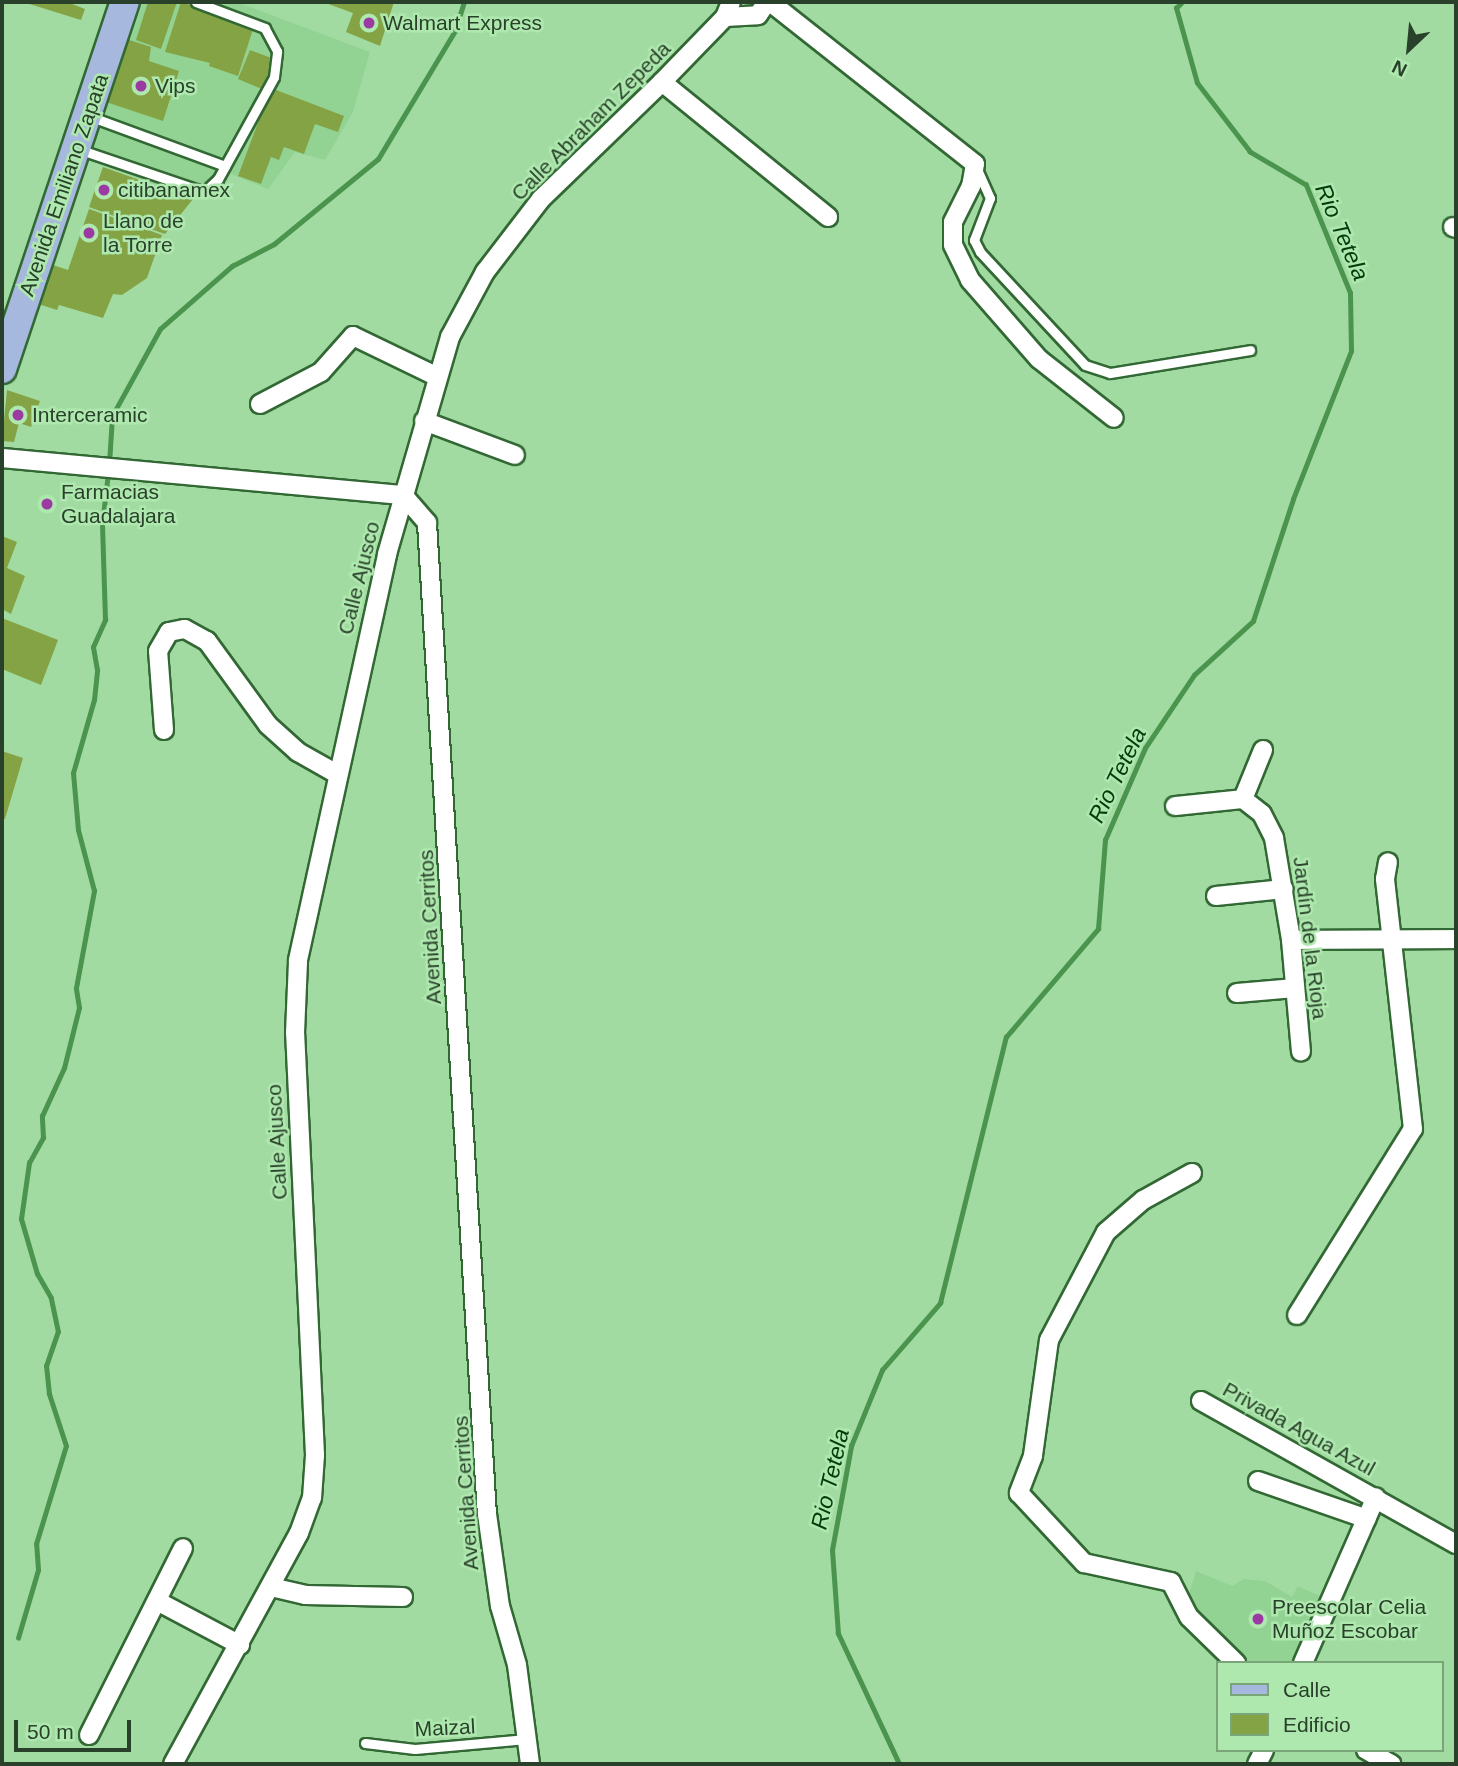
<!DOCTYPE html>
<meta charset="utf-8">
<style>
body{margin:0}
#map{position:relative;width:1458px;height:1766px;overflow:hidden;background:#a1dba1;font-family:Arial,sans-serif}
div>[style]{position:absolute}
.built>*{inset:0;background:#92d293}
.stream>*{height:4.5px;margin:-2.25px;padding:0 2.25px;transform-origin:2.25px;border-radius:2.25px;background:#4a944e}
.building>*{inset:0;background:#84a345}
.roads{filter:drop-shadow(2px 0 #326834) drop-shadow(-2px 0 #326834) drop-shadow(0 2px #326834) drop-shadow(0 -2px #326834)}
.service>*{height:9px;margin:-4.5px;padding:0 4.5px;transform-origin:4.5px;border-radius:4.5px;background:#fff}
.minor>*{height:18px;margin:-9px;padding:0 9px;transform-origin:9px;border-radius:9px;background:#fff}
.primary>*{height:28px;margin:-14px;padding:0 14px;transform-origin:14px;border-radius:14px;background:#a6b8dd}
.dots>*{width:19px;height:19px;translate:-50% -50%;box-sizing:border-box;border:4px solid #aee8ae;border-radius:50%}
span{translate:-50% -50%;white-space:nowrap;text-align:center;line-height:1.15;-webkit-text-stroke:5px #aee8ae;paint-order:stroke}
.poi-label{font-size:21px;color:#29412a}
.left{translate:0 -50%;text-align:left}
.street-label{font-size:21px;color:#29412a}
.water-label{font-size:23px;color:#033b0b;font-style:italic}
.frame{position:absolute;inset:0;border:4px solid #29412a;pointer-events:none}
.legend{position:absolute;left:1216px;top:1661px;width:228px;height:91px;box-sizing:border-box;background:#aee8ae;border:2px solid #79a579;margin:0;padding:9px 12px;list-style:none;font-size:21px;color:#29412a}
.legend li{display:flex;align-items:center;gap:14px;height:35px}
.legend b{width:35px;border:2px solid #79a579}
.north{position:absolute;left:1374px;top:14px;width:70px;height:70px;-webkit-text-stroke:5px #aee8ae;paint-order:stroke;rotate:206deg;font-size:19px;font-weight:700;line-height:28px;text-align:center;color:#29412a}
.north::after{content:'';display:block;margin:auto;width:24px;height:32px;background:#29412a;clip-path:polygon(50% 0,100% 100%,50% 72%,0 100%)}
.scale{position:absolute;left:14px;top:1720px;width:117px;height:32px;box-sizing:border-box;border:4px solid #29412a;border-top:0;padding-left:9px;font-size:21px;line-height:24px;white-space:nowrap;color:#29412a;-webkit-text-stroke:5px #aee8ae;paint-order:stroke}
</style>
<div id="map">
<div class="built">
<div style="clip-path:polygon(143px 2px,237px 2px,370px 52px,353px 112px,325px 160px,295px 152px,268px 189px,231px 174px,193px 199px,87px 159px)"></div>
<div style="clip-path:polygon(1196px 1571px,1232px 1586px,1244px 1579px,1265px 1581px,1292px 1597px,1298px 1586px,1335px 1603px,1305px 1663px,1243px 1663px,1184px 1610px)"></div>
</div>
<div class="stream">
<div style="left:109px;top:464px;width:48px;rotate:-86.4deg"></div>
<div style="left:112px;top:416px;width:99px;rotate:-61.1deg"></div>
<div style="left:160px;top:329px;width:96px;rotate:-41.2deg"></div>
<div style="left:232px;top:266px;width:47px;rotate:-27.6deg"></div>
<div style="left:274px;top:244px;width:134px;rotate:-39.3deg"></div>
<div style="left:378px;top:159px;width:149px;rotate:-59deg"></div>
<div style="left:455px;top:31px;width:30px;rotate:-73deg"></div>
<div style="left:18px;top:1638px;width:71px;rotate:-73.6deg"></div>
<div style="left:38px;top:1570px;width:26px;rotate:-94deg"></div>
<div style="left:36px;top:1544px;width:102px;rotate:-73deg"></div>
<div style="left:66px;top:1446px;width:55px;rotate:-108.1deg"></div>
<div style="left:49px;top:1394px;width:28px;rotate:-96deg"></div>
<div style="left:46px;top:1366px;width:36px;rotate:-71deg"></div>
<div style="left:58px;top:1332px;width:35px;rotate:-102deg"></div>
<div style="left:51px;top:1298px;width:28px;rotate:-120deg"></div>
<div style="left:37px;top:1274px;width:57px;rotate:-106.2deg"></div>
<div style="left:21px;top:1219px;width:57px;rotate:-81.9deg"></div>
<div style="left:29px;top:1163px;width:29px;rotate:-61deg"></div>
<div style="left:43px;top:1138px;width:22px;rotate:-93deg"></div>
<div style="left:42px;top:1116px;width:53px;rotate:-65.4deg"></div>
<div style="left:64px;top:1068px;width:62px;rotate:-76deg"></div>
<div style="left:79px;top:1008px;width:20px;rotate:-99deg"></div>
<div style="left:76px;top:988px;width:99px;rotate:-79.5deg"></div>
<div style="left:94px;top:891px;width:63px;rotate:-104.7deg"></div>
<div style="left:78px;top:830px;width:57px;rotate:-95deg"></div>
<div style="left:73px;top:773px;width:76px;rotate:-74deg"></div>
<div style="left:94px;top:700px;width:30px;rotate:-84deg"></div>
<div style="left:97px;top:670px;width:23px;rotate:-100deg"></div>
<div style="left:93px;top:647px;width:30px;rotate:-66deg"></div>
<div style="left:105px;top:620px;width:96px;rotate:-91.8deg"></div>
<div style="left:102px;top:524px;width:51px;rotate:-83.3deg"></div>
<div style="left:899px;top:1764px;width:144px;rotate:-115.1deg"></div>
<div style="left:838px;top:1634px;width:84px;rotate:-94.1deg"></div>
<div style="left:832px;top:1550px;width:106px;rotate:-79.6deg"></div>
<div style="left:851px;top:1446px;width:82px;rotate:-67.8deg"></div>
<div style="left:882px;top:1370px;width:89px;rotate:-49.1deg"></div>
<div style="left:940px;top:1303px;width:274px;rotate:-76.1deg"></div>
<div style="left:1006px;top:1037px;width:142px;rotate:-49.6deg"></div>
<div style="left:1098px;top:929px;width:89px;rotate:-85.5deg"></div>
<div style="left:1105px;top:840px;width:100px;rotate:-66.5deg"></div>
<div style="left:1145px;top:748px;width:88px;rotate:-56.1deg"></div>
<div style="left:1194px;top:675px;width:80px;rotate:-42.5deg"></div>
<div style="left:1253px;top:621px;width:128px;rotate:-71.8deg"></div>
<div style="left:1293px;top:499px;width:159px;rotate:-68.6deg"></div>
<div style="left:1351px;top:351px;width:58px;rotate:-91deg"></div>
<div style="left:1350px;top:293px;width:117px;rotate:-112.2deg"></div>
<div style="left:1306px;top:185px;width:65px;rotate:-149.5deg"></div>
<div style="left:1250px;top:152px;width:87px;rotate:-127.5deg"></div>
<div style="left:1197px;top:83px;width:78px;rotate:-105.6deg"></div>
<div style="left:1176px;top:8px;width:8px;rotate:-45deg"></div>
</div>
<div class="building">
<div style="clip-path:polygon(23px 2px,67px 2px,85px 9px,81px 20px)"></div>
<div style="clip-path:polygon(148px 2px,177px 2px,161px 49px,136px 40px)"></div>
<div style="clip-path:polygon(181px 2px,254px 26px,238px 76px,209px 66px,210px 63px,165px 52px)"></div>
<div style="clip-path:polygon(323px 2px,394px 2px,380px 46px,346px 32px,353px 13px)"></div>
<div style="clip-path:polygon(123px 38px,151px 47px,149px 61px,179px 71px,163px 121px,103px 101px)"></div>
<div style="clip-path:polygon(250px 50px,274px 59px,262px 89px,238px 79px)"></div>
<div style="clip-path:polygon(271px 88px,344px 116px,338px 132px,315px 124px,304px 154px,284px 147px,279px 160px,271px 157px,261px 184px,238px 176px)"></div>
<div style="clip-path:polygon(103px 167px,193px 199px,165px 234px,89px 207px)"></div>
<div style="clip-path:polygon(89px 209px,162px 235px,147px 278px,122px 295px,113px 294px,103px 318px,59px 305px,57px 310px,35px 303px,47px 263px,68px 270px)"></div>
<div style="clip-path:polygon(7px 390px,40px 401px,31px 427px,19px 423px,14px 442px,2px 441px)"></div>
<div style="clip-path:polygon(2px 536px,17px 542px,7px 568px,25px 576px,11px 614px,2px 609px)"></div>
<div style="clip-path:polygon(2px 618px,58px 640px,41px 685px,2px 669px)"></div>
<div style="clip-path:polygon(2px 751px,23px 758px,5px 819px,2px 818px)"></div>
</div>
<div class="roads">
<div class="service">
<div style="left:89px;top:116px;width:145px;rotate:20.2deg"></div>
<div style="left:78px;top:149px;width:133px;rotate:18.8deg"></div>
<div style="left:204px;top:192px;width:19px;rotate:-43deg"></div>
<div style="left:218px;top:179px;width:116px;rotate:-61.2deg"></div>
<div style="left:274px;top:77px;width:26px;rotate:-83deg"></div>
<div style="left:277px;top:51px;width:26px;rotate:-118deg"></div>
<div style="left:265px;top:28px;width:74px;rotate:-159.4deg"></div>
<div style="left:977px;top:169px;width:32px;rotate:66deg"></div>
<div style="left:990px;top:198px;width:45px;rotate:110.9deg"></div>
<div style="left:974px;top:240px;width:13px;rotate:63deg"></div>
<div style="left:980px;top:252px;width:154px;rotate:47.1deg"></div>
<div style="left:1085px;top:365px;width:26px;rotate:18deg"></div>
<div style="left:1110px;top:373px;width:142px;rotate:-9.3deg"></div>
<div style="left:365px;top:1743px;width:50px;rotate:6.8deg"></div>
<div style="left:415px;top:1749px;width:112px;rotate:-5.1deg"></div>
</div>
<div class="minor">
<div style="left:770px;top:2px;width:261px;rotate:38.3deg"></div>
<div style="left:975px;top:164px;width:22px;rotate:100deg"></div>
<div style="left:971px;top:186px;width:40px;rotate:116.6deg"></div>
<div style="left:953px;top:222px;width:23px;rotate:90deg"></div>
<div style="left:953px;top:245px;width:39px;rotate:64deg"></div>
<div style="left:970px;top:280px;width:105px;rotate:48.9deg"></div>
<div style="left:1039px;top:359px;width:95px;rotate:38.2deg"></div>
<div style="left:725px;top:17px;width:33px;rotate:-3deg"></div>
<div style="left:758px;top:15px;width:16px;rotate:-55deg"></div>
<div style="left:662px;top:82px;width:214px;rotate:39.1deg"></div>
<div style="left:1453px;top:227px;width:3px;rotate:18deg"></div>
<div style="left:260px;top:404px;width:69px;rotate:-27.7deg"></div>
<div style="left:321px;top:372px;width:48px;rotate:-48.4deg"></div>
<div style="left:353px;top:336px;width:94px;rotate:25.8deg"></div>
<div style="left:424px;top:421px;width:97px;rotate:20.5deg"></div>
<div style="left:2px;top:458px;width:403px;rotate:5.3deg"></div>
<div style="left:403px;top:495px;width:37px;rotate:49deg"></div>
<div style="left:427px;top:523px;width:993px;rotate:86.54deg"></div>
<div style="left:487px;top:1514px;width:93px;rotate:82deg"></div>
<div style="left:500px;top:1606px;width:61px;rotate:73.9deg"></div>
<div style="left:517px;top:1665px;width:100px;rotate:82.5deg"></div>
<div style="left:164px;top:730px;width:79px;rotate:-94.3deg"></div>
<div style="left:158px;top:651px;width:22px;rotate:-60deg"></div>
<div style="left:169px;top:632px;width:16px;rotate:-11deg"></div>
<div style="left:185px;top:629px;width:25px;rotate:29deg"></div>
<div style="left:207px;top:641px;width:104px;rotate:54deg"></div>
<div style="left:268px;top:725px;width:40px;rotate:42deg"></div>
<div style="left:298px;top:752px;width:45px;rotate:29.4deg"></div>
<div style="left:1243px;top:799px;width:24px;rotate:38deg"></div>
<div style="left:1262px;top:814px;width:27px;rotate:63deg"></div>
<div style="left:1274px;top:838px;width:103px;rotate:80.5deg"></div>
<div style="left:1291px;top:940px;width:112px;rotate:84.9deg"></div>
<div style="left:1243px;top:799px;width:53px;rotate:-67.8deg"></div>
<div style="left:1175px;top:806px;width:68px;rotate:-5.9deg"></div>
<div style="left:1216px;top:896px;width:68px;rotate:-5.9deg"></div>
<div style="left:1291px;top:940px;width:165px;rotate:-0.3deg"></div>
<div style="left:1237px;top:993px;width:58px;rotate:-4.9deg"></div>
<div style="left:1192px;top:1173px;width:56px;rotate:151.1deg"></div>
<div style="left:1143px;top:1200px;width:49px;rotate:139.1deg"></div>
<div style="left:1106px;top:1232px;width:122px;rotate:117.8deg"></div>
<div style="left:1049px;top:1340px;width:117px;rotate:97.9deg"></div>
<div style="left:1033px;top:1456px;width:40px;rotate:111deg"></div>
<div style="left:1019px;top:1493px;width:96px;rotate:47.1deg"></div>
<div style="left:1084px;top:1563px;width:89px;rotate:12.3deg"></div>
<div style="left:1171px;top:1582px;width:39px;rotate:63deg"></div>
<div style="left:1189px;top:1617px;width:66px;rotate:44.4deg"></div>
<div style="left:1297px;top:1315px;width:219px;rotate:-58.1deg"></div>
<div style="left:1413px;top:1129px;width:252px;rotate:-96.4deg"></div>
<div style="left:1385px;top:879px;width:17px;rotate:-80deg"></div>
<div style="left:1201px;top:1401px;width:292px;rotate:29.3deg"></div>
<div style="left:1258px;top:1481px;width:115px;rotate:19.2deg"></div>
<div style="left:271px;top:1587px;width:35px;rotate:13deg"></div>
<div style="left:305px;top:1595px;width:98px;rotate:1.2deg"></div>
<div style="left:157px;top:1601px;width:94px;rotate:27.9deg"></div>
<div style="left:1303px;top:1663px;width:181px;rotate:-66.3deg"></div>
<div style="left:89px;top:1735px;width:209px;rotate:-63.3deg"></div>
<div style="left:1366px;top:1750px;width:29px;rotate:29deg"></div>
<div style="left:173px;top:1764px;width:263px;rotate:-61.4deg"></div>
<div style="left:299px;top:1533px;width:37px;rotate:-70deg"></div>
<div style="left:312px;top:1498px;width:43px;rotate:-86deg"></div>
<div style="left:315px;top:1455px;width:422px;rotate:-92.7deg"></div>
<div style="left:295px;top:1033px;width:73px;rotate:-87.6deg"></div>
<div style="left:298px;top:960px;width:416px;rotate:-77.6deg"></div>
<div style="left:387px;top:554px;width:226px;rotate:-73.8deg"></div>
<div style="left:450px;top:337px;width:74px;rotate:-61.7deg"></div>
<div style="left:485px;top:272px;width:92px;rotate:-52.5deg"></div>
<div style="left:541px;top:199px;width:168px;rotate:-44deg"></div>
<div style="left:662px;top:82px;width:91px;rotate:-45.9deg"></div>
<div style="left:725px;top:17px;width:16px;rotate:-68deg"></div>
<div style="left:1257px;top:1764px;width:16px;rotate:-63deg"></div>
</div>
<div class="primary">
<div style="left:2px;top:369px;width:387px;rotate:-71.5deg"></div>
</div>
</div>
<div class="dots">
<div style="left:369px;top:23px;background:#9b3aa2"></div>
<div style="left:141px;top:86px;background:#9b3aa2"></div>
<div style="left:104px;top:190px;background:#9b3aa2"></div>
<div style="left:89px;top:233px;background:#9b3aa2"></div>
<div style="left:18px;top:415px;background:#9b3aa2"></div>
<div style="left:47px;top:504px;background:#9b3aa2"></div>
<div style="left:1258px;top:1619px;background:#9b3aa2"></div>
</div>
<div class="poi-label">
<span class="left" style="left:383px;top:23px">Walmart Express</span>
<span class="left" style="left:155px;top:86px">Vips</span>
<span class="left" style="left:118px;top:190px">citibanamex</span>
<span class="left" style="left:103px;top:233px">Llano de<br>la Torre</span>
<span class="left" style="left:32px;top:415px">Interceramic</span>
<span class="left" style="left:61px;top:504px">Farmacias<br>Guadalajara</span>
<span class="left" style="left:1272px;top:1619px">Preescolar Celia<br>Muñoz Escobar</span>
</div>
<div class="street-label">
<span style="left:591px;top:121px;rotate:-45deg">Calle Abraham Zepeda</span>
<span style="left:64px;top:185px;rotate:-71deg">Avenida Emiliano Zapata</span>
<span style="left:359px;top:578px;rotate:-76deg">Calle Ajusco</span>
<span style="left:430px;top:927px;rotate:-93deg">Avenida Cerritos</span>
<span style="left:1310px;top:938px;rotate:83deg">Jardín de la Rioja</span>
<span style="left:277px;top:1142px;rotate:-93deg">Calle Ajusco</span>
<span style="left:1299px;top:1429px;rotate:29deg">Privada Agua Azul</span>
<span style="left:466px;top:1493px;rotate:-94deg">Avenida Cerritos</span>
<span style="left:445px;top:1728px;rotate:-3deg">Maizal</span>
</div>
<div class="water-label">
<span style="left:1342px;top:232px;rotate:67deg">Rio Tetela</span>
<span style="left:1117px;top:775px;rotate:-64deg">Rio Tetela</span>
<span style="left:830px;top:1479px;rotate:-77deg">Rio Tetela</span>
</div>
<div class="frame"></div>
<ul class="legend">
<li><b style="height:9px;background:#a6b8dd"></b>Calle</li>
<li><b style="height:19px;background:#84a345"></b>Edificio</li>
</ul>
<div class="north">N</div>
<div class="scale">50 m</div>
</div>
